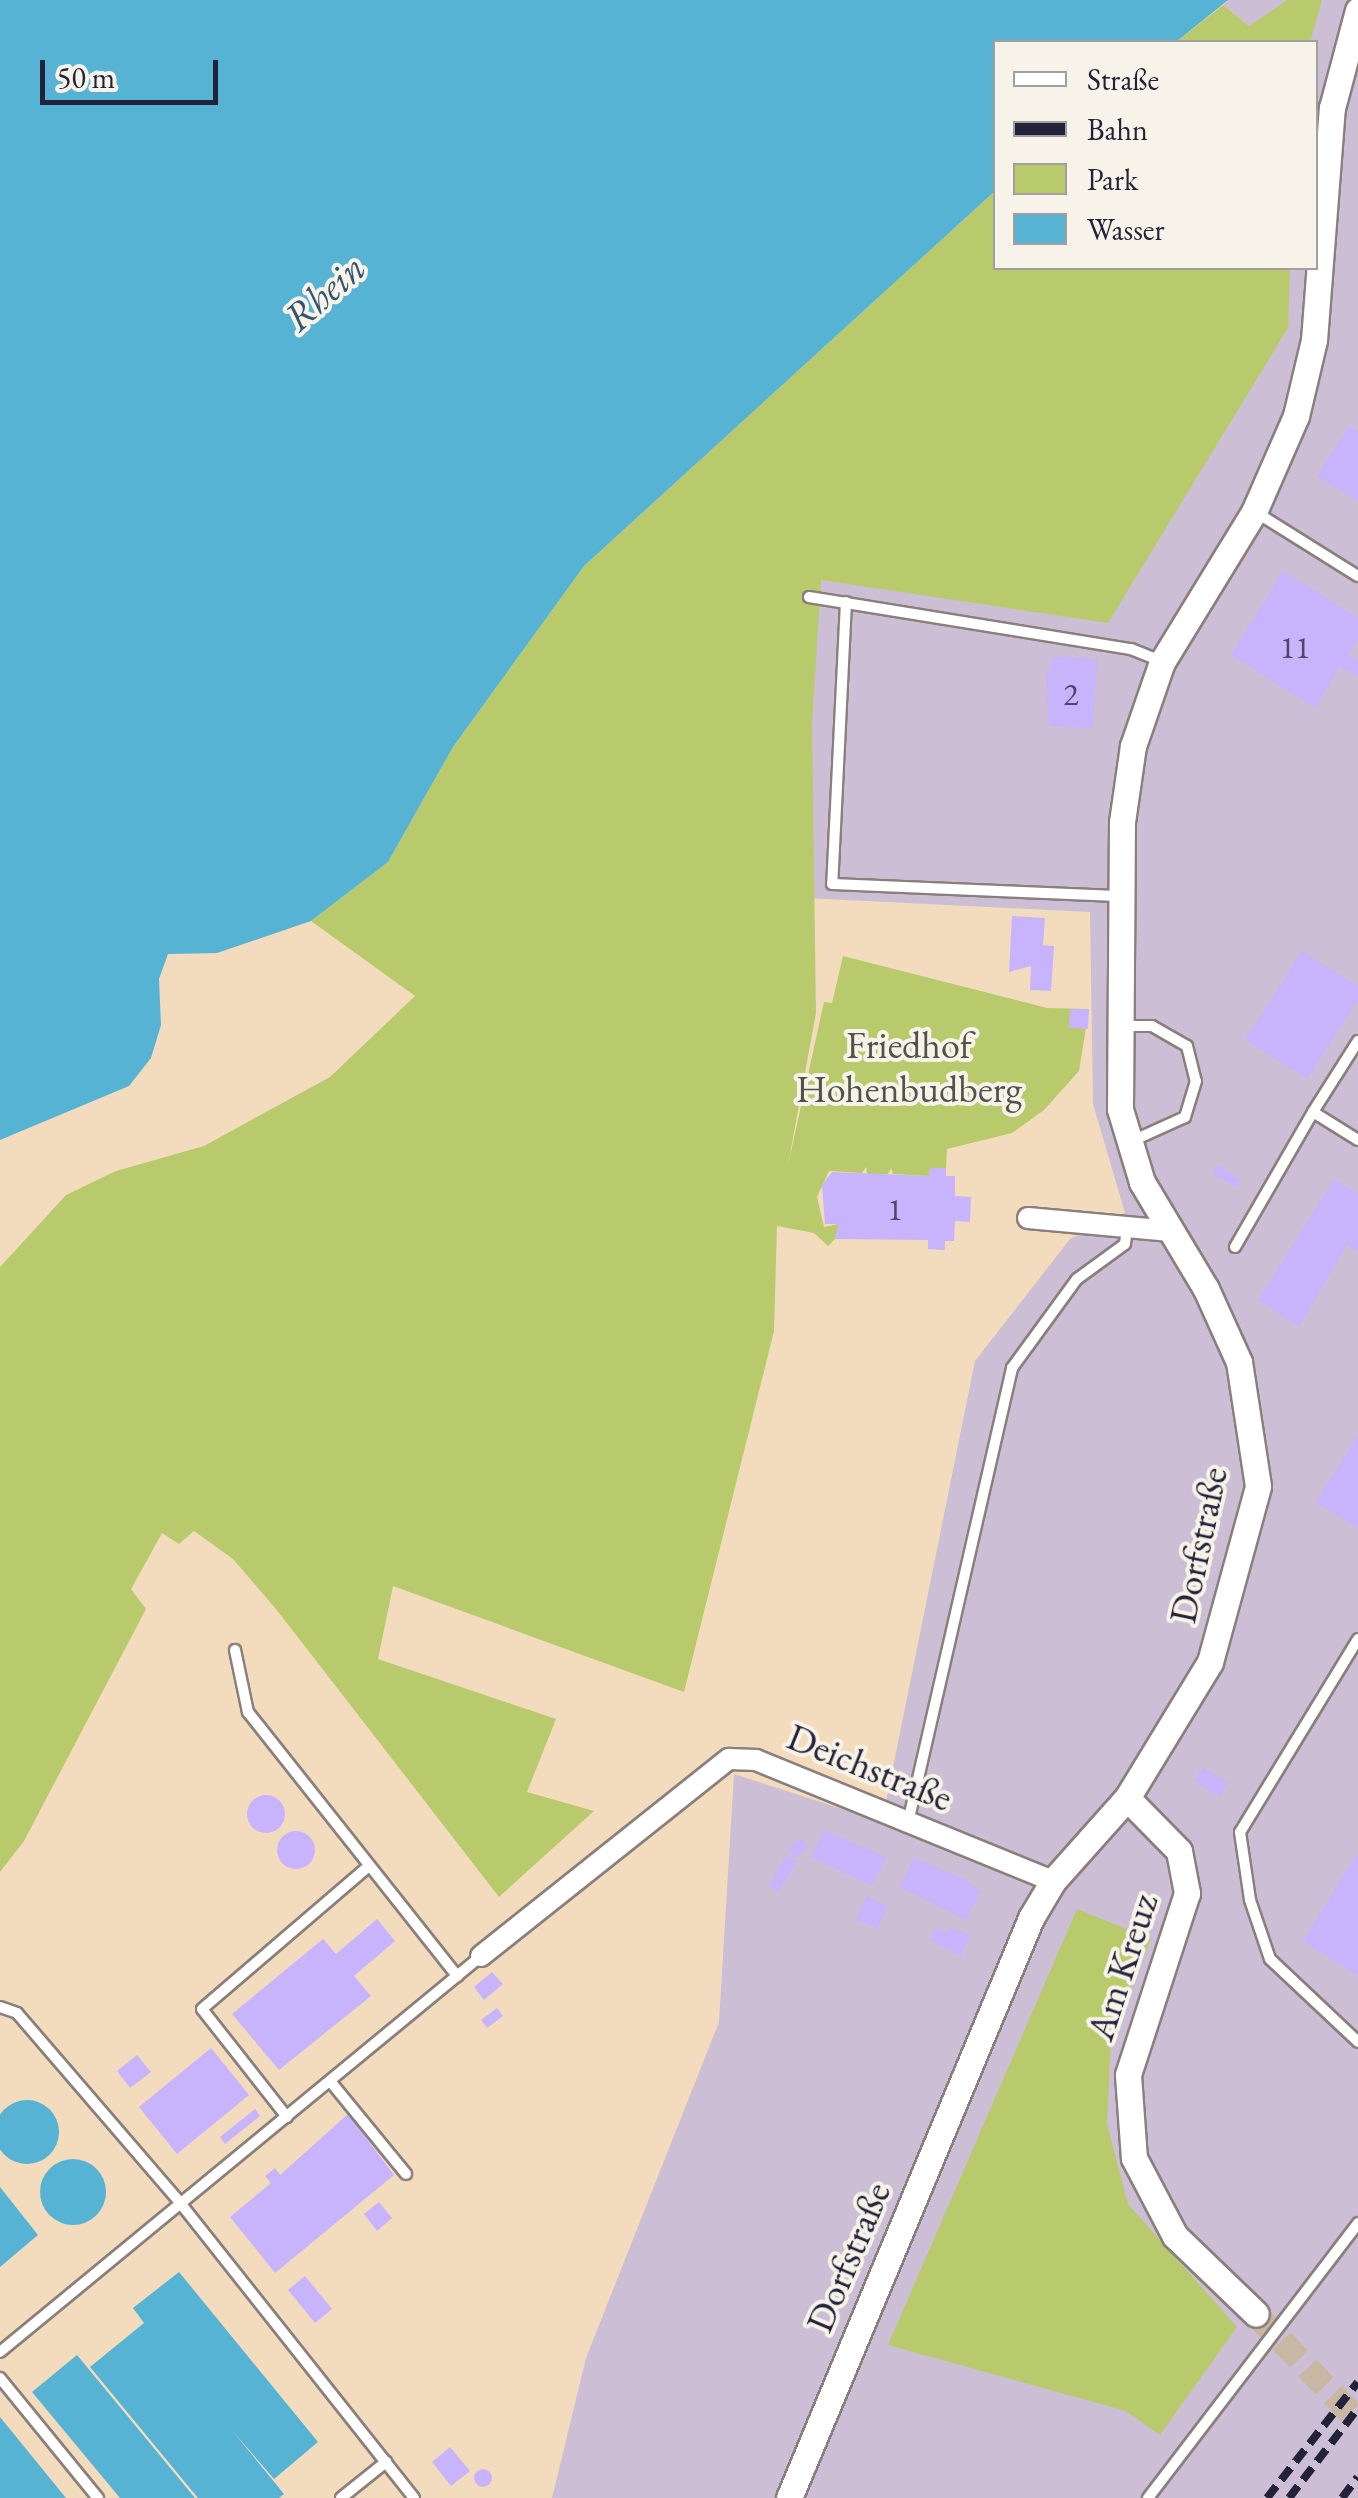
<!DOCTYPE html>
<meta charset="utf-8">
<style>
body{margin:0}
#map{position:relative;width:1358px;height:2498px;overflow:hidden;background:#f2dcbd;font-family:"EB Garamond",serif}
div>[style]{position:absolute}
.industrial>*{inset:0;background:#ccbed4}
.green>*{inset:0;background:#b9ca6d}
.water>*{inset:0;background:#56b3d4}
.round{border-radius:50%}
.building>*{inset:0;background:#c7b4fc}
.tertiary-tunnel>*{height:25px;margin-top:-12.5px;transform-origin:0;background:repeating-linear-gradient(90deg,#c8b7a3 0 25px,transparent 0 37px)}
.roads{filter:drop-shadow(2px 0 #8a7f7c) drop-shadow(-2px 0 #8a7f7c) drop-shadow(0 2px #8a7f7c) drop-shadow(0 -2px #8a7f7c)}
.service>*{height:10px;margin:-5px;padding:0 5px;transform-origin:5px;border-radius:5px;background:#fff}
.minor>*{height:20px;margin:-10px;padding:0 10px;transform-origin:10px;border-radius:10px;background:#fff}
.tertiary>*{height:25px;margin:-12.5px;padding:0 12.5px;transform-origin:12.5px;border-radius:12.5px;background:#fff}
.rail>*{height:8px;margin-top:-4px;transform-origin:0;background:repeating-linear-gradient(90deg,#22223b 0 15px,transparent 0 23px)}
span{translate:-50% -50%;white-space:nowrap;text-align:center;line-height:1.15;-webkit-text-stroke:8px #f7f3e8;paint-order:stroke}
.number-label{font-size:32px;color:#4b466b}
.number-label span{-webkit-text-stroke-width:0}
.park-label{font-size:38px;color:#4f544a}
.street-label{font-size:38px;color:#22223b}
.water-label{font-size:40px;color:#345571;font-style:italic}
.legend{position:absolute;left:993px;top:40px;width:325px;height:230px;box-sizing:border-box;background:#f7f3e8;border:2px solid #a29fa3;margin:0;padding:12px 18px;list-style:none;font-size:30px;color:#22223b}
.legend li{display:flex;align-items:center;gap:20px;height:50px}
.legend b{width:50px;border:2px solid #a29fa3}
.scale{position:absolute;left:40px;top:60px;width:178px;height:45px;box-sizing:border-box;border:5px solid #22223b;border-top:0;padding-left:12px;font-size:30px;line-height:35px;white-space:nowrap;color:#22223b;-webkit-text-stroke:8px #f7f3e8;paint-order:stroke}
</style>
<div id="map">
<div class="industrial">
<div style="clip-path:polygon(1228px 0,1358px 0,1358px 2498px,552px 2498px,586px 2358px,719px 2022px,734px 1774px,882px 1822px,975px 1361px,1070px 1239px,1125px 1213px,1093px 1104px,1090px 912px,805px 898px,721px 564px,1031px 268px,1316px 268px,1316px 42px,1233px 42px,1249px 26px,1223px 5px)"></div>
</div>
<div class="green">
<div style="clip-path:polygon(1287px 0,1322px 0,1310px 42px,1176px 42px,1223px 5px,1249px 26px)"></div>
<div style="clip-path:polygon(995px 191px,996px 268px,1290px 268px,1288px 328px,1108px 623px,821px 580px,812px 723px,816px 1013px,788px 1165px,824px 1002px,832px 1003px,843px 956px,1047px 1008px,1089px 1009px,1079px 1071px,1044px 1110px,1012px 1133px,947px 1149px,946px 1168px,930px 1168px,929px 1176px,893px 1174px,891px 1168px,888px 1174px,867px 1174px,866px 1167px,862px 1173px,829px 1171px,817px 1197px,824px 1227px,838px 1224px,838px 1236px,828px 1246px,814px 1233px,777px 1226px,774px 1331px,684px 1692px,393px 1586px,378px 1659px,556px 1719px,527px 1792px,594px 1811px,499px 1897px,276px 1609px,233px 1559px,194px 1531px,179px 1544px,162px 1533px,131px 1589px,146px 1609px,24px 1841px,0 1872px,0 1267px,66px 1195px,116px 1171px,204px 1146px,330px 1077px,415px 996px,311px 921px,388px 862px,453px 747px,584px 566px)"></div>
<div style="clip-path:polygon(1077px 1909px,1151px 1939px,1111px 2036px,1107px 2124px,1128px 2204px,1237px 2327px,1160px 2435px,1126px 2411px,888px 2345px)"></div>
</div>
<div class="water">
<div style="clip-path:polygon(0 0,1228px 0,1176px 42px,996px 42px,995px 191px,584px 566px,453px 747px,388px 862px,311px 921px,217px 953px,168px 954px,159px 979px,161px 1025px,151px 1058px,129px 1086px,0 1140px)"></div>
<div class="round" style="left:-5px;top:2100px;width:64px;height:64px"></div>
<div class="round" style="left:40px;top:2159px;width:66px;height:66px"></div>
<div style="clip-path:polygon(0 2187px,38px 2235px,0 2267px)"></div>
<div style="clip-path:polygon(179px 2272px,318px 2442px,274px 2479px,231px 2429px,284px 2494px,279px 2498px,198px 2498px,90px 2367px,144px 2323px,133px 2308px)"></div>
<div style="clip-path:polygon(77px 2355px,195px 2498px,120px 2498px,32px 2392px)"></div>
<div style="clip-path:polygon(0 2417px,66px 2498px,0 2498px)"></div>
</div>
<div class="building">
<div style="clip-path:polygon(1349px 426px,1358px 432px,1358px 502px,1317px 476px)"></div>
<div style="clip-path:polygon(1283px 571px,1358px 618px,1358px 639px,1348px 655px,1358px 661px,1358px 677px,1341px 666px,1315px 708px,1231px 655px)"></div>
<div style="clip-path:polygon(1068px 656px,1097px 660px,1093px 728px,1049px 726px,1046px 677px,1052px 658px)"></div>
<div style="clip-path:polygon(1012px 916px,1045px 918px,1043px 945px,1054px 946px,1051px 991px,1030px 990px,1031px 966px,1009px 972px)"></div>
<div style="clip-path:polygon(1302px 951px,1358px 986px,1358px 1000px,1307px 1079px,1245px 1040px)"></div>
<div style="clip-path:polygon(1070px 1009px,1089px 1009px,1088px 1029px,1069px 1028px)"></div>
<div style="clip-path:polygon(1218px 1165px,1241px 1179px,1235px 1187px,1213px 1174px)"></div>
<div style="clip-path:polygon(930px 1168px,946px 1168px,946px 1176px,955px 1176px,955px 1196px,971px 1197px,970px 1222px,955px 1221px,954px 1241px,945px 1241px,945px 1250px,928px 1249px,928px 1240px,835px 1239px,838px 1224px,825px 1224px,822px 1185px,832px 1172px,929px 1176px)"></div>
<div style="clip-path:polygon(1334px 1179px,1358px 1194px,1358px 1252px,1347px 1245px,1299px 1327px,1258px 1300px)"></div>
<div style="clip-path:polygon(1358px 1435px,1358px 1529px,1316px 1502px)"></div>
<div style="clip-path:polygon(1203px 1767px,1228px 1783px,1219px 1797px,1194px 1781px)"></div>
<div class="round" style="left:247px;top:1795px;width:38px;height:38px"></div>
<div style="clip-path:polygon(824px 1830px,886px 1857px,872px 1886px,811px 1857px)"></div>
<div class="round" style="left:277px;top:1831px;width:38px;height:38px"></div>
<div style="clip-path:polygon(800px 1838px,808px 1846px,796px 1858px,788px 1850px)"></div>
<div style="clip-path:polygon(1358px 1852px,1358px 1976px,1303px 1941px)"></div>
<div style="clip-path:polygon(786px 1855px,797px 1861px,779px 1892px,769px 1886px)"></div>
<div style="clip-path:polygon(914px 1858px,966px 1880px,980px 1892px,966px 1920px,900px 1887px)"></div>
<div style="clip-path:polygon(867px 1896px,888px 1906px,877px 1929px,856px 1919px)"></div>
<div style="clip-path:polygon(377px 1919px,395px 1941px,354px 1976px,371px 1996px,279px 2070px,232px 2014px,323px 1939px,336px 1954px)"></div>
<div style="clip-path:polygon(950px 1927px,970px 1935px,961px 1956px,930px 1940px,935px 1928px,947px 1933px)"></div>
<div style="clip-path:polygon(492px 1972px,503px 1984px,484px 2000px,474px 1987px)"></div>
<div style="clip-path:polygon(497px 2008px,503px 2016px,487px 2028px,481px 2020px)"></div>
<div style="clip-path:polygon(211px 2048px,249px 2095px,177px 2154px,139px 2107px)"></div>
<div style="clip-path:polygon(137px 2055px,151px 2072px,130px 2088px,117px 2071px)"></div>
<div style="clip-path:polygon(255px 2109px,260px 2116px,225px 2144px,220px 2137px)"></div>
<div style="clip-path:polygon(348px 2114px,394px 2175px,275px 2273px,230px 2217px,271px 2183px,265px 2176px,275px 2168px,280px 2175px)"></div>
<div style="clip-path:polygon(379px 2202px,392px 2218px,377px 2231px,364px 2214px)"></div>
<div style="clip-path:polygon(305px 2276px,332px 2309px,315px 2323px,288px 2290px)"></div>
<div style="clip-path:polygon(450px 2447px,470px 2471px,451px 2486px,432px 2462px)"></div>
<div class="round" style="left:474px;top:2469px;width:18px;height:18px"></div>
</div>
<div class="tertiary-tunnel">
<div style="left:1256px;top:2314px;width:147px;rotate:46.1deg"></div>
</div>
<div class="roads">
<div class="service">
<div style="left:1257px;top:513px;width:119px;rotate:32deg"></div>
<div style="left:809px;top:597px;width:326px;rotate:9.2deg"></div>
<div style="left:1131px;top:649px;width:32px;rotate:22deg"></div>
<div style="left:846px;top:602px;width:282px;rotate:92.8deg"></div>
<div style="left:832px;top:884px;width:286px;rotate:2.4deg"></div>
<div style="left:1121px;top:1026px;width:31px"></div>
<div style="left:1152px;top:1026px;width:40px;rotate:29.7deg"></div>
<div style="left:1187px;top:1046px;width:36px;rotate:76deg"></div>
<div style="left:1196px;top:1081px;width:38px;rotate:107deg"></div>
<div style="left:1185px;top:1117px;width:60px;rotate:155.6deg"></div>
<div style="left:1358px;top:1041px;width:84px;rotate:122.4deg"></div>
<div style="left:1313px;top:1112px;width:53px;rotate:31.9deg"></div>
<div style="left:1235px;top:1247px;width:156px;rotate:-60deg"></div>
<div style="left:1358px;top:1639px;width:226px;rotate:121.4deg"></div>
<div style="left:1240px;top:1832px;width:69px;rotate:81.6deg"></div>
<div style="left:1250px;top:1900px;width:62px;rotate:71.3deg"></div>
<div style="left:1270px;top:1959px;width:121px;rotate:43.3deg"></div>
<div style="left:235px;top:1650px;width:63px;rotate:78.2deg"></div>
<div style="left:248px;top:1712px;width:337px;rotate:51.6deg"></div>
<div style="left:909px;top:1818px;width:462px;rotate:-77.1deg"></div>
<div style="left:1012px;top:1368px;width:110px;rotate:-53.9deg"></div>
<div style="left:1077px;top:1279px;width:59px;rotate:-36.1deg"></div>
<div style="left:1125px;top:1244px;width:16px;rotate:-83deg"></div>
<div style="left:0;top:2007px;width:18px;rotate:19deg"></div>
<div style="left:17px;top:2013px;width:252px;rotate:49.3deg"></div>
<div style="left:181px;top:2204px;width:375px;rotate:51.6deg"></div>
<div style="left:330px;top:2081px;width:120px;rotate:50.7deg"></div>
<div style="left:287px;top:2117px;width:137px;rotate:-128.2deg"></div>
<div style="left:202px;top:2009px;width:220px;rotate:-40.6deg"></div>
<div style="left:0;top:2352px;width:623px;rotate:-39.46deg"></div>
<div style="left:0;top:2378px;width:155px;rotate:50.8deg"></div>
<div style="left:341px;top:2498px;width:58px;rotate:-38.7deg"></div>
<div style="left:1148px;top:2498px;width:346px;rotate:-52.6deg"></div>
</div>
<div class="minor">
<div style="left:1028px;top:1218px;width:143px;rotate:5.2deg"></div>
<div style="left:481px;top:1956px;width:317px;rotate:-38.5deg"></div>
<div style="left:729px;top:1759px;width:27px;rotate:2deg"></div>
<div style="left:756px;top:1760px;width:321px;rotate:22.2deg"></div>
</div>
<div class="tertiary">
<div style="left:1127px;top:1798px;width:74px;rotate:45.5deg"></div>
<div style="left:1179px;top:1851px;width:43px;rotate:79.2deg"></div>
<div style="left:1187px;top:1893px;width:191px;rotate:108deg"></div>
<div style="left:1128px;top:2075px;width:83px;rotate:85.9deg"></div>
<div style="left:1134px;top:2158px;width:88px;rotate:62.3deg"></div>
<div style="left:1175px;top:2236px;width:112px;rotate:43.9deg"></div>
<div style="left:789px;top:2498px;width:628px;rotate:-67.35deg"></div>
<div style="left:1031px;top:1918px;width:43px;rotate:-59.3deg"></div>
<div style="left:1053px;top:1881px;width:111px;rotate:-48.3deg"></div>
<div style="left:1127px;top:1798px;width:159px;rotate:-58.6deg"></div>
<div style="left:1210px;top:1662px;width:182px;rotate:-74.7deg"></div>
<div style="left:1258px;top:1486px;width:125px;rotate:-98.7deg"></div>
<div style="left:1239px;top:1362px;width:80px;rotate:-114.3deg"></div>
<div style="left:1206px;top:1289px;width:125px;rotate:-120.9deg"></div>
<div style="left:1142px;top:1182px;width:76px;rotate:-106.8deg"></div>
<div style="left:1120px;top:1109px;width:287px;rotate:-89.6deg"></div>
<div style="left:1122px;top:822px;width:77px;rotate:-81.8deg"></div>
<div style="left:1133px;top:746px;width:89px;rotate:-71deg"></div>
<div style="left:1162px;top:662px;width:176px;rotate:-58.5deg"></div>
<div style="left:1254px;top:512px;width:105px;rotate:-66.4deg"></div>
<div style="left:1296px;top:416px;width:78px;rotate:-76.7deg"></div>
<div style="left:1314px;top:340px;width:233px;rotate:-85.6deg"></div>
<div style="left:1332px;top:108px;width:101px;rotate:-75.1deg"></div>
</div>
</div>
<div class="rail">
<div style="left:1267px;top:2498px;width:147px;rotate:-51.9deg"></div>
<div style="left:1289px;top:2498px;width:113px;rotate:-52.5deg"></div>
<div style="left:1342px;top:2498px;width:26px;rotate:-53deg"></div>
</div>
<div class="number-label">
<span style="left:1295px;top:647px">11</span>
<span style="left:1071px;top:694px">2</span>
<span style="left:895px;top:1209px">1</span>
</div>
<div class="park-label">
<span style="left:909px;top:1067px">Friedhof<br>Hohenbudberg</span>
</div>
<div class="street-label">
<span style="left:1198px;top:1545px;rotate:-78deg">Dorfstraße</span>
<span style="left:870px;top:1767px;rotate:22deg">Deichstraße</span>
<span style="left:1122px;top:1967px;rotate:-72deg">Am Kreuz</span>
<span style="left:848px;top:2257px;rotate:-67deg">Dorfstraße</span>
</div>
<div class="water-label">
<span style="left:324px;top:292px;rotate:-42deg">Rhein</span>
</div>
<ul class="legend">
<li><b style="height:12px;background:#fff"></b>Straße</li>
<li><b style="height:12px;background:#22223b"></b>Bahn</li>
<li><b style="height:28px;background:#b9ca6d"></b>Park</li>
<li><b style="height:28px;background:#56b3d4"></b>Wasser</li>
</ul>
<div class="scale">50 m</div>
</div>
